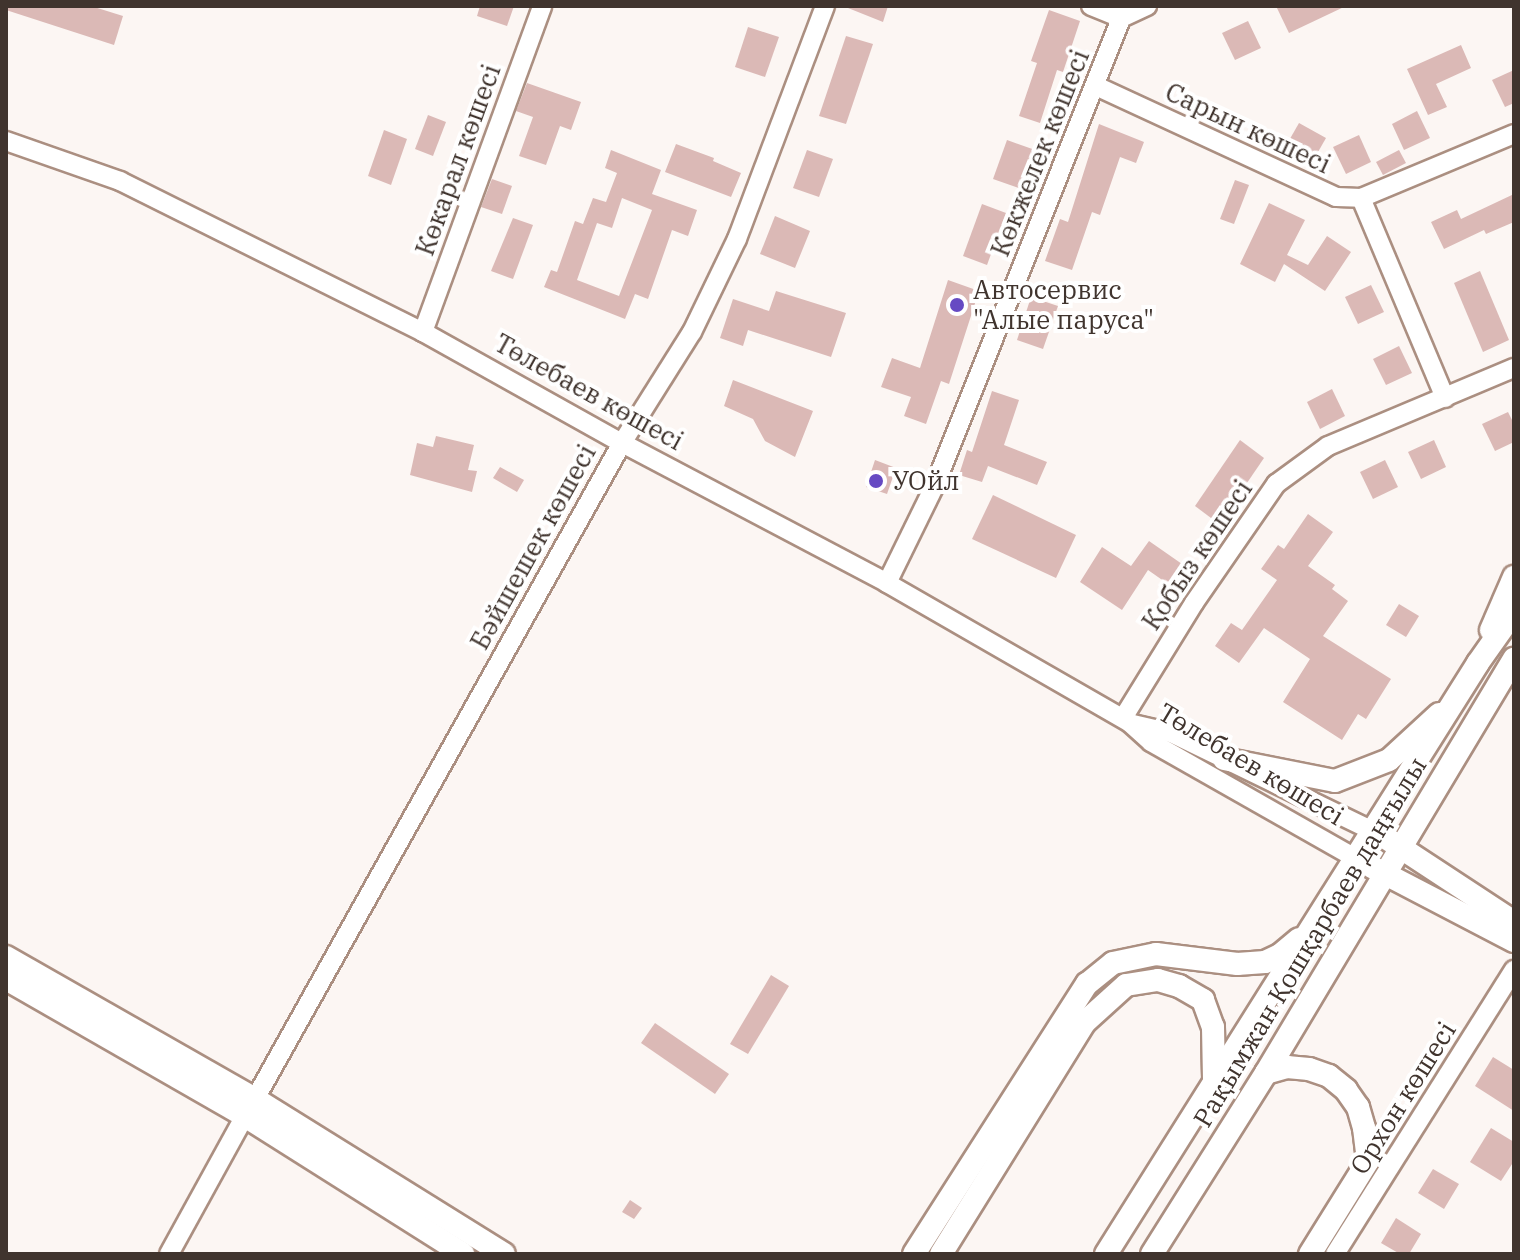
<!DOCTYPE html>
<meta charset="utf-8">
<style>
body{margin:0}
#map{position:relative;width:1520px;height:1260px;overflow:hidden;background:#fcf6f3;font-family:"IBM Plex Serif",serif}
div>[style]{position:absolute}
.building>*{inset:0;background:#dbb9b6}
.roads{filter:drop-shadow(2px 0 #ab8f81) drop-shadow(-2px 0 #ab8f81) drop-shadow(0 2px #ab8f81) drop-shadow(0 -2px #ab8f81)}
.minor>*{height:18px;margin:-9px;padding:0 9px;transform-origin:9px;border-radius:9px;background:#fff}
.major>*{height:22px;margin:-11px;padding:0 11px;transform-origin:11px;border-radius:11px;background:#fff}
.dots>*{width:22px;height:22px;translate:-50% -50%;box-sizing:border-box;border:4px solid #fff;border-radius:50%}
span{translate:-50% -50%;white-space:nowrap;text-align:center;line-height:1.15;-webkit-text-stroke:8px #fff;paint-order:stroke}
.street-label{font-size:26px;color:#40342e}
.poi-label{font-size:26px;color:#40342e}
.left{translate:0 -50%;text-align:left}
.frame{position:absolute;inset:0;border:8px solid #40342e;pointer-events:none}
</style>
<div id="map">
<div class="building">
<div style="clip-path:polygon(6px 6px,91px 6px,123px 16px,114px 45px,6px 10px)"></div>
<div style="clip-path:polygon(480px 6px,514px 6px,507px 26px,477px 16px)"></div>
<div style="clip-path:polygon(843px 6px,888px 6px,883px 22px)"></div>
<div style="clip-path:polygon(1276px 6px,1346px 6px,1289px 33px)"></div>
<div style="clip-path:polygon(1049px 10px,1080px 21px,1063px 72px,1057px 70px,1040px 123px,1019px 116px,1037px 63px,1031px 61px)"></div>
<div style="clip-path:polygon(1248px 21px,1261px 48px,1235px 60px,1222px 33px)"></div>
<div style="clip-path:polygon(748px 27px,779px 37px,765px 77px,735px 67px)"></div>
<div style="clip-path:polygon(846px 36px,873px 44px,846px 124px,819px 116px)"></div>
<div style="clip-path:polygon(1461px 45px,1471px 68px,1436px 84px,1447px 107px,1428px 115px,1407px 69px)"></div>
<div style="clip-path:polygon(1514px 70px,1514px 103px,1505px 107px,1492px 80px)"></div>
<div style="clip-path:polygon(527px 83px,581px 102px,571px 130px,560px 126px,546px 165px,519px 156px,533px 117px,516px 111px)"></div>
<div style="clip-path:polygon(1417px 111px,1430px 138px,1404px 150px,1392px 124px)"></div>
<div style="clip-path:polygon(428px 115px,446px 122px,433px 156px,415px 149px)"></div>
<div style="clip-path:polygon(1299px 123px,1326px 138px,1310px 166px,1283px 151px)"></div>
<div style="clip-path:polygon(1099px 124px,1144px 142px,1136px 163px,1120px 157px,1100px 215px,1092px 212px,1072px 270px,1045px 261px,1060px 219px,1068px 222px)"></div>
<div style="clip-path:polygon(384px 130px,407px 139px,391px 185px,368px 176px)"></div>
<div style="clip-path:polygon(1359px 135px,1371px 162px,1346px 174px,1333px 147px)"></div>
<div style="clip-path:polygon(1007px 140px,1038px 151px,1024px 190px,993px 179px)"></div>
<div style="clip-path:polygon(676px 144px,714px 158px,713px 161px,741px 173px,731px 197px,665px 172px)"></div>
<div style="clip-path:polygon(evenodd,611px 150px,661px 170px,652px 194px,697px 210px,688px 236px,672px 230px,648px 299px,635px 294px,625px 319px,544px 287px,551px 270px,557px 272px,575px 221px,583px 224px,593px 198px,606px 202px,617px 173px,605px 168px,611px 150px,622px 198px,652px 210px,619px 296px,577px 280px,597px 223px,612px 228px,622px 198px)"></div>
<div style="clip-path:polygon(807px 150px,833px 159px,819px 197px,793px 188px)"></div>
<div style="clip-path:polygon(1399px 150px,1406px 163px,1383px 175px,1376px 162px)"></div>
<div style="clip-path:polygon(492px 179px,512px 186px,502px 214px,481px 207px)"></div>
<div style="clip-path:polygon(1235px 180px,1249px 185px,1234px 224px,1220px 219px)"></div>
<div style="clip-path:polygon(1514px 194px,1514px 222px,1486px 234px,1484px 230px,1444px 249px,1431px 222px,1457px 210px,1461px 219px)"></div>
<div style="clip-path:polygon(1269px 203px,1305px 220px,1287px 255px,1308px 265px,1327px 236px,1351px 252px,1325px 291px,1284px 264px,1275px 282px,1240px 264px)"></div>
<div style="clip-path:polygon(982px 204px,1006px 213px,987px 265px,963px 256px)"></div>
<div style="clip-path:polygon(775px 216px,810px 231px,795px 268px,760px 254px)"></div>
<div style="clip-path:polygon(513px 218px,533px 225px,513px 279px,491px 271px)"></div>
<div style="clip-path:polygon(1480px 271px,1509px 340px,1483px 352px,1454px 283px)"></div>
<div style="clip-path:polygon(948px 280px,979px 291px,949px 384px,941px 381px,926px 424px,904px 416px,911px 397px,881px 387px,892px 358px,920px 368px)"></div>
<div style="clip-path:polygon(1371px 285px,1384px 312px,1358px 324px,1345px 297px)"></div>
<div style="clip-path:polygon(776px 291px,846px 313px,831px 357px,748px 330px,743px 346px,720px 338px,733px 299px,769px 311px)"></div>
<div style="clip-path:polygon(1031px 297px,1058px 306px,1043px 349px,1017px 340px)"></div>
<div style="clip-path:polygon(1399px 346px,1412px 373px,1386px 385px,1373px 359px)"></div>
<div style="clip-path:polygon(733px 380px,813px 411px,795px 457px,765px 441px,753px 419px,724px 406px)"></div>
<div style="clip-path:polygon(1332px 389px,1345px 416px,1320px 429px,1307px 402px)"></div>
<div style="clip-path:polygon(992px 391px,1019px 400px,1004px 445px,1047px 462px,1037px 485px,988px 466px,982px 482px,959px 475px,967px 450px,972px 452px)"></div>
<div style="clip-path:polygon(1508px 412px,1514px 424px,1514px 442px,1495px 451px,1482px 424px)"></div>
<div style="clip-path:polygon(436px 436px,474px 445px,468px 470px,477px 471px,472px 492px,410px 475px,417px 443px,433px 447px)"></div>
<div style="clip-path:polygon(1240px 440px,1264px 458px,1219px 524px,1195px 506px)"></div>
<div style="clip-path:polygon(1434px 440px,1446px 467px,1421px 479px,1408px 452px)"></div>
<div style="clip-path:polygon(875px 460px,896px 468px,887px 494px,866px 487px)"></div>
<div style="clip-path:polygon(1385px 460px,1398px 487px,1373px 499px,1360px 472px)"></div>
<div style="clip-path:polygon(500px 467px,524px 480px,517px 492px,493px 478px)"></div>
<div style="clip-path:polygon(993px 495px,1076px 535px,1056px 578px,972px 539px)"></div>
<div style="clip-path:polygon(1308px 514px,1333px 532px,1308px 566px,1335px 585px,1332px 589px,1348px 601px,1323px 636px,1391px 679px,1366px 719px,1358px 714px,1342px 740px,1283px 702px,1310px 659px,1264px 628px,1239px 663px,1215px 646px,1231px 623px,1242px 630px,1277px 580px,1261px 569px,1278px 545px,1284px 549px)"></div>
<div style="clip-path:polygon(1149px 541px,1182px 564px,1168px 584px,1148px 570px,1122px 610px,1080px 582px,1102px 547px,1131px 566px)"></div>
<div style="clip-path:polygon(1399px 604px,1419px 616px,1406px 637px,1386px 625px)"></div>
<div style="clip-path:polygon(771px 975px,789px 986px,748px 1054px,730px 1044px)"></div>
<div style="clip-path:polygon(655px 1023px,729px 1074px,715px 1094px,641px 1043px)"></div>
<div style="clip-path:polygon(1493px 1057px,1514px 1070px,1514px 1111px,1475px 1086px)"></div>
<div style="clip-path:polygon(1491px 1128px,1514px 1142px,1514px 1161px,1501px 1181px,1470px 1162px)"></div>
<div style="clip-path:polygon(1433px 1169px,1459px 1184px,1444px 1209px,1418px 1193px)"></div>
<div style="clip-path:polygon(630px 1200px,642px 1208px,634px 1219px,622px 1212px)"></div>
<div style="clip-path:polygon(1396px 1218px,1421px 1234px,1409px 1254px,1400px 1254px,1381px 1243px)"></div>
</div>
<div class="roads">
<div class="minor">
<div style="left:1091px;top:6px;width:32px;rotate:22deg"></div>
<div style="left:1121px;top:18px;width:29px;rotate:-25deg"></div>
<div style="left:1096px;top:86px;width:264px;rotate:24.8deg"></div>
<div style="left:1336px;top:197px;width:25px;rotate:2deg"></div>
<div style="left:1361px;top:198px;width:166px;rotate:-22.7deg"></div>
<div style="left:6px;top:141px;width:121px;rotate:19.3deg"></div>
<div style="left:120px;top:181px;width:339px;rotate:26.5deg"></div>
<div style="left:423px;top:332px;width:228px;rotate:29.2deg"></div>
<div style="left:622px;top:443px;width:300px;rotate:27.8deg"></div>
<div style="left:887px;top:583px;width:280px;rotate:29.9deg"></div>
<div style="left:1130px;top:723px;width:28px;rotate:42deg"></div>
<div style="left:1151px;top:742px;width:237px;rotate:29.6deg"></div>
<div style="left:1361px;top:198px;width:217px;rotate:67.2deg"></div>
<div style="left:423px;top:332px;width:347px;rotate:-69.9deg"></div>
<div style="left:887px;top:583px;width:109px;rotate:-63.9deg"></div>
<div style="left:935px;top:485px;width:516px;rotate:-68.26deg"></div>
<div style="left:1123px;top:718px;width:135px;rotate:-58.3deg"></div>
<div style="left:1194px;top:603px;width:145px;rotate:-55.4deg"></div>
<div style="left:1276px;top:484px;width:64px;rotate:-36.2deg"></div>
<div style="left:1328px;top:446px;width:202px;rotate:-22.8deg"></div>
<div style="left:1133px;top:724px;width:39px;rotate:13deg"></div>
<div style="left:1171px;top:733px;width:227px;rotate:25.9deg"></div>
<div style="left:255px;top:1099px;width:752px;rotate:-60.78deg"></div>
<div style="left:622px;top:443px;width:131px;rotate:-57.8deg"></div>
<div style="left:692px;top:332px;width:103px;rotate:-64.2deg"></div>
<div style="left:737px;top:239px;width:249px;rotate:-69.3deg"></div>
<div style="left:169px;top:1254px;width:158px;rotate:-61.2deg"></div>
<div style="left:1335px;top:1254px;width:336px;rotate:-57.8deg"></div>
</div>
<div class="major">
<div style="left:1491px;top:630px;width:58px;rotate:-66.5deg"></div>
<div style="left:1224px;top:759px;width:113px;rotate:11.2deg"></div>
<div style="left:1335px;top:781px;width:58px;rotate:-21.3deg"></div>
<div style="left:1389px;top:760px;width:68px;rotate:-42.6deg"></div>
<div style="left:1386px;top:838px;width:153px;rotate:33.3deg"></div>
<div style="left:1372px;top:867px;width:160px;rotate:27.5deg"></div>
<div style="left:6px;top:957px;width:287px;rotate:29.7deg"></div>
<div style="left:255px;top:1099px;width:293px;rotate:31.9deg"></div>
<div style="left:6px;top:979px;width:275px;rotate:29.8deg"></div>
<div style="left:245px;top:1116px;width:258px;rotate:32.3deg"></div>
<div style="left:1266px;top:1073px;width:22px;rotate:-16deg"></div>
<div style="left:1287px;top:1067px;width:22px;rotate:5deg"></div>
<div style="left:1309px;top:1069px;width:21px;rotate:19deg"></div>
<div style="left:1329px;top:1076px;width:22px;rotate:39deg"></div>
<div style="left:1346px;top:1090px;width:21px;rotate:55deg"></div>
<div style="left:1358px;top:1107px;width:22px;rotate:74deg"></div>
<div style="left:1364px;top:1128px;width:33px;rotate:83deg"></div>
<div style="left:1368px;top:1161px;width:110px;rotate:121.9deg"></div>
<div style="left:914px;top:1254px;width:321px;rotate:-57.4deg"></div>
<div style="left:1087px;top:984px;width:33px;rotate:-39deg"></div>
<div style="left:1113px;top:963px;width:44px;rotate:-11.8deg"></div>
<div style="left:1156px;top:954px;width:82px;rotate:7deg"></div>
<div style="left:1237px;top:964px;width:28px;rotate:-4deg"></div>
<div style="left:1265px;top:962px;width:17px;rotate:-25deg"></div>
<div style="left:1280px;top:955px;width:25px;rotate:-40deg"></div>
<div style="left:941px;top:1254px;width:273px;rotate:-58.2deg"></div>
<div style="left:1085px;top:1022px;width:55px;rotate:-42.1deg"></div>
<div style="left:1126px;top:985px;width:32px;rotate:-9deg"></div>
<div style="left:1158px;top:980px;width:22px;rotate:16deg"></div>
<div style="left:1179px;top:986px;width:28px;rotate:30deg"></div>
<div style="left:1203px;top:1000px;width:29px;rotate:70deg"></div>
<div style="left:1213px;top:1027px;width:52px;rotate:88.9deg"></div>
<div style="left:1106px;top:1254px;width:698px;rotate:-57.81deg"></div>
<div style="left:1478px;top:663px;width:62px;rotate:-54.8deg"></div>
<div style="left:1152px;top:1254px;width:214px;rotate:-57.8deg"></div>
<div style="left:1266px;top:1073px;width:483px;rotate:-59.1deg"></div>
</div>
</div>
<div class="dots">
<div style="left:957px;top:305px;background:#664ac3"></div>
<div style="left:876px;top:481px;background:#664ac3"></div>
</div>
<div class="street-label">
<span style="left:1248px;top:128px;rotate:25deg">Сарын көшесі</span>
<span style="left:1040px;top:153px;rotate:-68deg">Көкжелек көшесі</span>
<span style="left:458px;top:160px;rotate:-70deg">Көкарал көшесі</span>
<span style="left:589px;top:392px;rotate:29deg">Төлебаев көшесі</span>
<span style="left:533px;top:547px;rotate:-61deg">Бәйшешек көшесі</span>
<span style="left:1197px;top:555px;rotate:-56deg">Қобыз көшесі</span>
<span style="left:1251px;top:764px;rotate:31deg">Төлебаев көшесі</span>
<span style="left:1310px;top:942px;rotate:-59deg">Рақымжан Қошқарбаев даңғылы</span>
<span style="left:1403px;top:1098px;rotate:-58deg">Орхон көшесі</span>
</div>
<div class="poi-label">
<span class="left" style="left:973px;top:305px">Автосервис<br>"Алые паруса"</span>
<span class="left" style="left:892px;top:481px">УОйл</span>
</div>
<div class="frame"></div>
</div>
